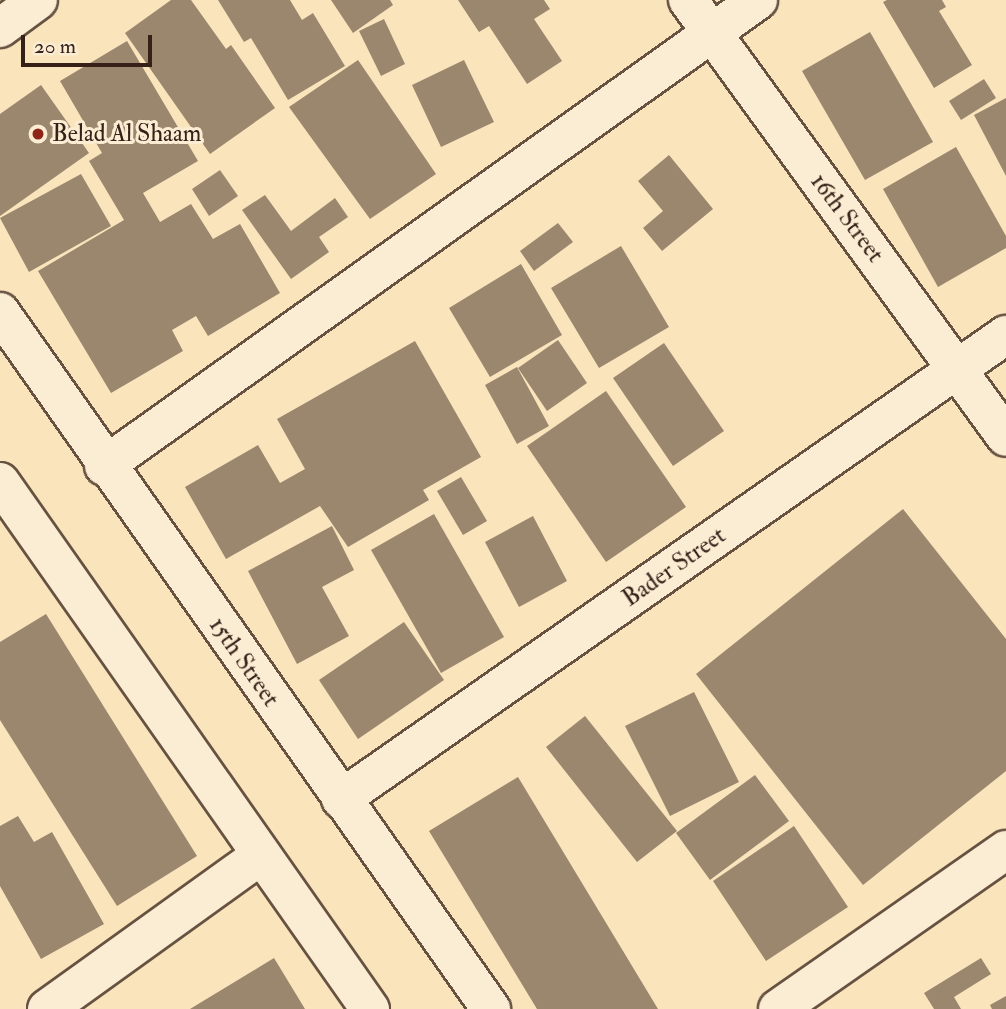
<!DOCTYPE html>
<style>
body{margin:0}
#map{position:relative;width:1006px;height:1009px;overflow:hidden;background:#f9e4bc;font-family:"IM FELL Double Pica",serif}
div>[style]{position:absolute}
.building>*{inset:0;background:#9b866e}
.roads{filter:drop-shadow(2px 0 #675242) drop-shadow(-2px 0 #675242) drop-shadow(0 2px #675242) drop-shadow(0 -2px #675242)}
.street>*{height:38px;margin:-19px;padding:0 19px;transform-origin:19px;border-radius:19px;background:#fbedd3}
.dots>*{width:19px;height:19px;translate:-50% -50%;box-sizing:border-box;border:4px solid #fbedd3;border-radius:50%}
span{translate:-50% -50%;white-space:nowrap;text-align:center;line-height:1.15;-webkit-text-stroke:6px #fbedd3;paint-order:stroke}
.poi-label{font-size:24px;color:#362119}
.left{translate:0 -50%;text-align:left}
.street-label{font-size:24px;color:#362119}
.scale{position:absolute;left:21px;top:35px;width:131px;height:32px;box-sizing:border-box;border:4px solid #362119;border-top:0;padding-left:9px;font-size:21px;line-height:24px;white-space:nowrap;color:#362119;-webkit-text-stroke:5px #fbedd3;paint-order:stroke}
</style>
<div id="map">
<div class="building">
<div style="clip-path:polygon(171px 0,191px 0,226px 49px,231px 45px,275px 108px,210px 154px,125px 33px)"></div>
<div style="clip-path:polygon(218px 0,290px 0,302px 20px,313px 13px,345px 66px,288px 100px,251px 38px,244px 42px)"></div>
<div style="clip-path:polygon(331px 0,390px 0,393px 5px,353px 33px)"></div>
<div style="clip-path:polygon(458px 0,544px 0,550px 9px,534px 19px,562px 61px,527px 84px,489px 26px,479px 32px)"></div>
<div style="clip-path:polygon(887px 0,942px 0,946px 7px,939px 11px,972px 65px,934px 88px,883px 2px)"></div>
<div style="clip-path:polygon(384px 19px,405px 64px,381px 76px,359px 31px)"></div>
<div style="clip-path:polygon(870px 32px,933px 142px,865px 180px,802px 71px)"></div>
<div style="clip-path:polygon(127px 41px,198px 161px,143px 193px,160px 222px,191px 204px,213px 239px,240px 224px,280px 293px,208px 336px,196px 316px,172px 330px,183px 351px,111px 393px,38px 271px,124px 220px,89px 161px,102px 153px,60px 81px)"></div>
<div style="clip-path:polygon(358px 60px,436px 174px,370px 219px,289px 107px)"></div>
<div style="clip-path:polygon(464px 60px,494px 122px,441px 147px,412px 85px)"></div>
<div style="clip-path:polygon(984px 79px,996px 98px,961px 120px,949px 101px)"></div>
<div style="clip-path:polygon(41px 85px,89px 153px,0 216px,0 114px)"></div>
<div style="clip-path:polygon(1006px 98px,1006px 176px,974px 115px)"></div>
<div style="clip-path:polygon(956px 147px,1006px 236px,1006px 248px,938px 287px,883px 189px)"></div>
<div style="clip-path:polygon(669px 155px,713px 209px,662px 251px,643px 228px,663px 211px,638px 181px)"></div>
<div style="clip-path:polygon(220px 170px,238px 196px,209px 216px,192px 189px)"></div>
<div style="clip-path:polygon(81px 174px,111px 226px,29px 272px,0 218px)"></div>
<div style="clip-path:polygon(265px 195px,291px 231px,335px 198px,348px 217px,319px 237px,329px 252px,291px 279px,242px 210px)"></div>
<div style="clip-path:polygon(558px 223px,573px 242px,534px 271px,520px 251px)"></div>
<div style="clip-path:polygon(621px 246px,669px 327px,599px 368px,551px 288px)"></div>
<div style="clip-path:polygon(521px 264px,562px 335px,490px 377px,449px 308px)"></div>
<div style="clip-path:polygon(558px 340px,587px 383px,547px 411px,518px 368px)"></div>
<div style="clip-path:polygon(415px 341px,481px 457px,423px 490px,429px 500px,348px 547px,320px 506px,226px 559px,185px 487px,258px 445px,280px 483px,305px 469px,277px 419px)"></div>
<div style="clip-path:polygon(664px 343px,724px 431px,673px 466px,613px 378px)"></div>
<div style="clip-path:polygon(517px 367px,549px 426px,517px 444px,485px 385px)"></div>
<div style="clip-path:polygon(606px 391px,686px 507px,606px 562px,527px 446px)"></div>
<div style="clip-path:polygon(461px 477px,487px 521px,463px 535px,437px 491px)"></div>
<div style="clip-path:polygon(903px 509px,1006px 639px,1006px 771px,863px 885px,696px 674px)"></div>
<div style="clip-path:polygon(434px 514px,504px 637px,441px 673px,371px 550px)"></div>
<div style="clip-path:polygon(533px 516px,567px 581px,519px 607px,485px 542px)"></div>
<div style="clip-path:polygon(332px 526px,354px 570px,322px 587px,349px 636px,297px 664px,248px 571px)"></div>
<div style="clip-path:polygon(46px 614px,197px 856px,117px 906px,0 720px,0 642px)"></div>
<div style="clip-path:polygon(404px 622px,444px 680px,358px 739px,319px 680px)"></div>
<div style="clip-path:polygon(694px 692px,739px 782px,670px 816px,625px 726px)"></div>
<div style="clip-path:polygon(585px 716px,677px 831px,637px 862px,546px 747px)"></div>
<div style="clip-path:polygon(755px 775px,789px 821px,710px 880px,676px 833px)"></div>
<div style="clip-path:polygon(518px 777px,658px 1009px,537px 1009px,429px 831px)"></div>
<div style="clip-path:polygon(18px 816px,34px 842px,52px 832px,104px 924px,41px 959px,0 886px,0 826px)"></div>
<div style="clip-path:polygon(794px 826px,848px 907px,766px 961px,713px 881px)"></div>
<div style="clip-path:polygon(274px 958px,305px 1009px,190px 1009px)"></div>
<div style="clip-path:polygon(981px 958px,991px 974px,954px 997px,961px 1009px,934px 1009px,924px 993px)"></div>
<div style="clip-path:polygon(1006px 996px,1006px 1009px,992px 1009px,990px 1005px)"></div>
</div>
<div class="roads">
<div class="street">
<div style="left:688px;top:0;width:540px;rotate:53.96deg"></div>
<div style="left:0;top:28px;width:47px;rotate:-36.4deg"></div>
<div style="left:0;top:312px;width:853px;rotate:54.84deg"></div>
<div style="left:104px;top:466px;width:803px;rotate:-35.47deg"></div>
<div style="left:0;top:482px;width:644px;rotate:54.93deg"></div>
<div style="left:341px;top:799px;width:811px;rotate:-34.91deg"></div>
<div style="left:47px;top:1009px;width:264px;rotate:-35.7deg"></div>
<div style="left:778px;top:1009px;width:278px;rotate:-34.9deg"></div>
</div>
</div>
<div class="dots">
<div style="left:38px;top:134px;background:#8f2418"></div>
</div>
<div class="poi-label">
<span class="left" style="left:52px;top:134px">Belad Al Shaam</span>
</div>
<div class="street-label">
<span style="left:847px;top:218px;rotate:53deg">16th Street</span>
<span style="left:674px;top:567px;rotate:-35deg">Bader Street</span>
<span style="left:244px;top:662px;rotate:55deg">15th Street</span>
</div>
<div class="scale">20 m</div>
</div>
